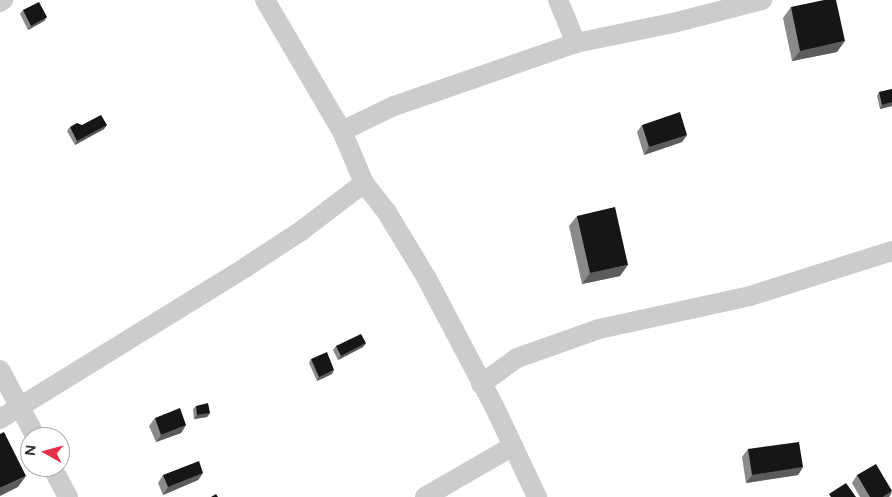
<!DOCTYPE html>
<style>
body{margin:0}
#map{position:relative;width:892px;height:497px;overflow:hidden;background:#fff;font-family:Figtree,sans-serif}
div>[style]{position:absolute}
.minor>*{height:20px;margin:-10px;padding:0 10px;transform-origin:10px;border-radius:10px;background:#ccc}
.wall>*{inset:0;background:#8a8a8a}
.shaded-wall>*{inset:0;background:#5c5c5c}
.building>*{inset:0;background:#161616}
span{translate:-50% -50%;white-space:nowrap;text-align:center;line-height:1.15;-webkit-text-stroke:5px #fff;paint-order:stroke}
.north{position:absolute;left:20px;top:427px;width:50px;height:50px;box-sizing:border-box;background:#fff;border:1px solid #acacac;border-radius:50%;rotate:277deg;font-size:14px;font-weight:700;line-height:20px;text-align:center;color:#2f2f2f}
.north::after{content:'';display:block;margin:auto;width:18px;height:22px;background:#e4324a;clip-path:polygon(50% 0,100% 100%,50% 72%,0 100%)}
</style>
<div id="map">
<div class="minor">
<div style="left:265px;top:0;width:152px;rotate:59.6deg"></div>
<div style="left:342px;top:131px;width:56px;rotate:67.1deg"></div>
<div style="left:364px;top:183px;width:36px;rotate:52deg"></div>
<div style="left:386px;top:211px;width:77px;rotate:58.8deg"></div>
<div style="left:426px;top:277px;width:146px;rotate:62.2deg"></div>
<div style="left:494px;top:406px;width:101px;rotate:64.7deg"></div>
<div style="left:558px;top:0;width:47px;rotate:67.3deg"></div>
<div style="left:0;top:2px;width:4px;rotate:-34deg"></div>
<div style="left:342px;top:131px;width:58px;rotate:-25.7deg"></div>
<div style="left:394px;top:106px;width:193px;rotate:-19.1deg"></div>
<div style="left:576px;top:43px;width:103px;rotate:-11.7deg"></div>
<div style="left:677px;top:22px;width:88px;rotate:-14.5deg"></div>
<div style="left:0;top:370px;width:76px;rotate:61.8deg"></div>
<div style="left:481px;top:384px;width:44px;rotate:-35.8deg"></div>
<div style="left:517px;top:358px;width:87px;rotate:-19.5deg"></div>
<div style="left:599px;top:329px;width:155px;rotate:-12.3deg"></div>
<div style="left:750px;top:296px;width:149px;rotate:-17.6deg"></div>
<div style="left:0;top:419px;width:289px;rotate:-31.7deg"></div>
<div style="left:246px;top:267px;width:66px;rotate:-33.2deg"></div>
<div style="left:301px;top:231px;width:79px;rotate:-37.3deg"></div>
<div style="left:52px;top:467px;width:34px;rotate:62deg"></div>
<div style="left:425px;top:497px;width:102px;rotate:-30.1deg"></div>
</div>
<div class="wall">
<div style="clip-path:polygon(791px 7px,837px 52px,792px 61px,783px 18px)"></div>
<div style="clip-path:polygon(23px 10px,47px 17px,44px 21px,28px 30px,20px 14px)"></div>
<div style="clip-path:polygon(892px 89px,892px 106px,880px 109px,877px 96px,879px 92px)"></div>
<div style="clip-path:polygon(82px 125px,107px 125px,104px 129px,75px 145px,67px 131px,70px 127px)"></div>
<div style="clip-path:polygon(642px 125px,687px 135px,682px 142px,644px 155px,637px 132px)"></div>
<div style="clip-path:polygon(577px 216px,620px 276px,582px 284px,569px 226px)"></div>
<div style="clip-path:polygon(366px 343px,363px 347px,338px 360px,333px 350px,336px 346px)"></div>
<div style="clip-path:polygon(311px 359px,332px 374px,317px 381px,309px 363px)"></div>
<div style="clip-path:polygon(196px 406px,210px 413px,207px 417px,194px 419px,193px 409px)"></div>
<div style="clip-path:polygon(155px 418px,186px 425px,181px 433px,156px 442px,149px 426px)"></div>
<div style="clip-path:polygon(748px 449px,803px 467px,798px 475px,746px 483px,742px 457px)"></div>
<div style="clip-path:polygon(203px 473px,198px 480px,163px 495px,158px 483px,163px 475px)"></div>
<div style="clip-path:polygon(857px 475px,892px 492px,889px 497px,860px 497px,852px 483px)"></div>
</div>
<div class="shaded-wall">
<div style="clip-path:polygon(47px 17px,44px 21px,28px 30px,31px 26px)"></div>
<div style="clip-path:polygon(845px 41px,837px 52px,792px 61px,800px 51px)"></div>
<div style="clip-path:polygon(892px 102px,892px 106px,880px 109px,882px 105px)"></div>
<div style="clip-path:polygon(107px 125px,104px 129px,75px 145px,77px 141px)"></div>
<div style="clip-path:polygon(687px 135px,682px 142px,644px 155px,649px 147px)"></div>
<div style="clip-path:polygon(628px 265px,620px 276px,582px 284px,590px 273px)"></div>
<div style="clip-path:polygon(366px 343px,363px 347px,338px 360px,341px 356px)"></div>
<div style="clip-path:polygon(334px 370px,332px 374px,317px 381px,319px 377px)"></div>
<div style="clip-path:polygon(210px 413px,207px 417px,194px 419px,197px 415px)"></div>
<div style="clip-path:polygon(186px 425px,181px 433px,156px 442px,161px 435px)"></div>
<div style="clip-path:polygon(803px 467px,798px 475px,746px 483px,752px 475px)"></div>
<div style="clip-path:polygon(203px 473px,198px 480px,163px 495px,168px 487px)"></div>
<div style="clip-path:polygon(26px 476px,18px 487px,0 496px,0 488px)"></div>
<div style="clip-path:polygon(892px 492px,889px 497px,883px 497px)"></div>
</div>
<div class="building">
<div style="clip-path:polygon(824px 0,836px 0,845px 41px,800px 51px,791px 7px)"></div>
<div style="clip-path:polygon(39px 2px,47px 17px,31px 26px,23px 10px)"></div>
<div style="clip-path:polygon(892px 89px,892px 102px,882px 105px,879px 92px)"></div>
<div style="clip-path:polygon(680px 112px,687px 135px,649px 147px,642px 125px)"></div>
<div style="clip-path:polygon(101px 115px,107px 125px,77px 141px,70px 127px,77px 123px,82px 125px)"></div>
<div style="clip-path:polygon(615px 207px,628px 265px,590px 273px,577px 216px)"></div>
<div style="clip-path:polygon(361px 334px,366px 343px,341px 356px,336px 346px)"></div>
<div style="clip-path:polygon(327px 352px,334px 370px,319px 377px,311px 359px)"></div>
<div style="clip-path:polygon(208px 403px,210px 413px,197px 415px,196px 406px)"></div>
<div style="clip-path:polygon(180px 408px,186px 425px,161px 435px,155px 418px)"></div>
<div style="clip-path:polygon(4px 432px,26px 476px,0 488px,0 434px)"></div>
<div style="clip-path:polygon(799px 442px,803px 467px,752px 475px,748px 449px)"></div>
<div style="clip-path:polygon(199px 461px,203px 473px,168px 487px,163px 475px)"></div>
<div style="clip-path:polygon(876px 464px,892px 491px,883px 497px,870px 497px,857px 475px)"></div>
<div style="clip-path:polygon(846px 483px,856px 497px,831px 497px,829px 494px)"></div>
<div style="clip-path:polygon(216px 494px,218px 497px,211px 497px)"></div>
</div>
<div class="north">N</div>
</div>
